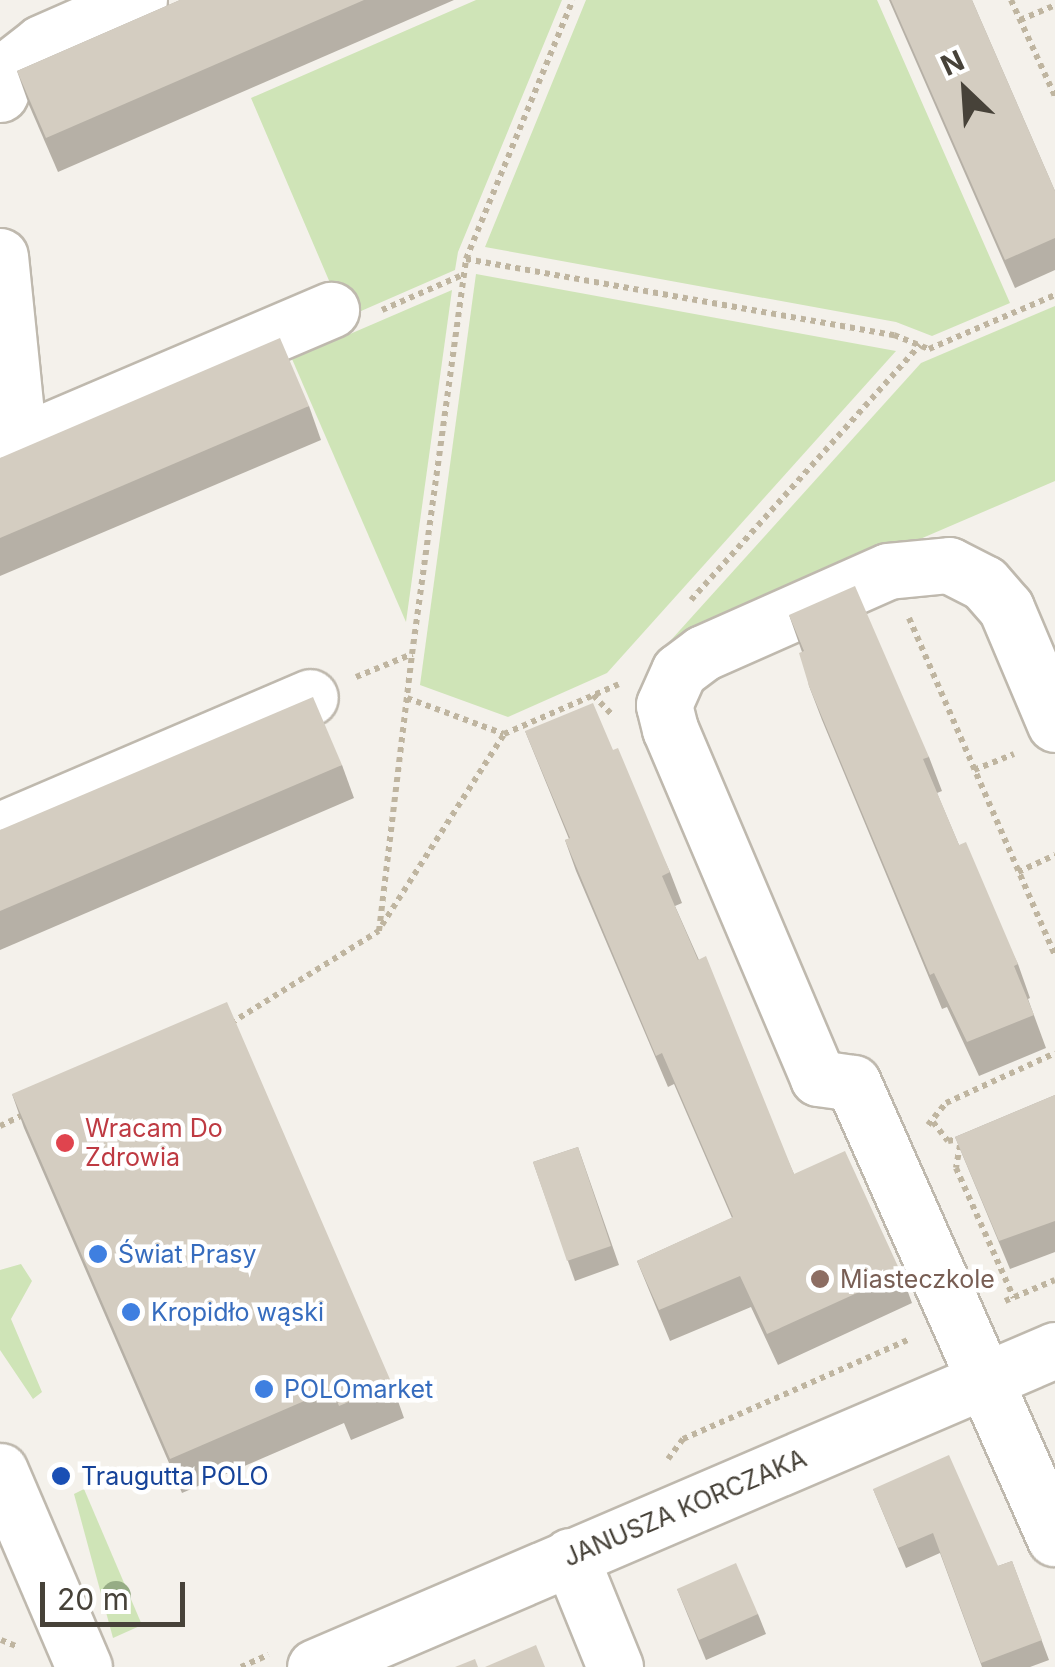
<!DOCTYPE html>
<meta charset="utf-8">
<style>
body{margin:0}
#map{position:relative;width:1055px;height:1667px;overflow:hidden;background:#f4f1eb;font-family:Inter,sans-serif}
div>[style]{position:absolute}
.green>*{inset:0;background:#cfe4b7}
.path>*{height:6px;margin-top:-3px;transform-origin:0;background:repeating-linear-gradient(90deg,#bfb5a0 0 5px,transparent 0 10px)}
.roads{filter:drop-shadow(2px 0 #bfb9ae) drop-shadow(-2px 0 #bfb9ae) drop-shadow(0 2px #bfb9ae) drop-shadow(0 -2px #bfb9ae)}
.minor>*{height:55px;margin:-27.5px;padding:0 27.5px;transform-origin:27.5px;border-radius:27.5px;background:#fff}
.trees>*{width:30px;height:30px;margin:-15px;border-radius:50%;background:#96ac85}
.wall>*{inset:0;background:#b6b0a6}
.building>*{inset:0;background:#d4cdc1}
.dots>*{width:28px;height:28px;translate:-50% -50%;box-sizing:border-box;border:5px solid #fff;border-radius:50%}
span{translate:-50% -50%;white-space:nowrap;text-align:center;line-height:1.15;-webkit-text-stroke:9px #fff;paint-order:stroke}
.health-label{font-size:25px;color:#be3a42}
.left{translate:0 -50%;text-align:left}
.shop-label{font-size:25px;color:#366cbe}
.education-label{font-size:25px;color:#785e54}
.transit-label{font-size:25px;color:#164399}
.street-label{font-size:25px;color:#474239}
.north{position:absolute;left:915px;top:40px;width:100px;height:100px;-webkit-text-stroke:8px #fff;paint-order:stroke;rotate:335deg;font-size:28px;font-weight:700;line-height:40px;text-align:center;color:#474239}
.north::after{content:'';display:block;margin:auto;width:35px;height:45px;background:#474239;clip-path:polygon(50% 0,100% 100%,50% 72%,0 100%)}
.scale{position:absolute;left:40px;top:1582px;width:145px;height:45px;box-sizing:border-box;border:5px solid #474239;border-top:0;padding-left:12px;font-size:30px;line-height:35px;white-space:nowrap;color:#474239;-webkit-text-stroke:8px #fff;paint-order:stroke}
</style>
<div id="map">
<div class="green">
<div style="clip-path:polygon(476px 0,562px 0,458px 252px,455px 270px,345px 318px,251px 98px)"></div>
<div style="clip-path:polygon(586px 0,877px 0,1010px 303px,932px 336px,896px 322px,485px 247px)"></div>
<div style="clip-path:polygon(476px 274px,896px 351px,607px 673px,508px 717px,420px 685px)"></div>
<div style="clip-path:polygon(452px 290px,406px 622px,292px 359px)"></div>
<div style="clip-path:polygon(1055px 306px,1055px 481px,662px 650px,921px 363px)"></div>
<div style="clip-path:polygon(21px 1264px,32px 1281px,11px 1319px,42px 1392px,33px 1399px,0 1350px,0 1270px)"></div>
<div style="clip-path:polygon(84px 1489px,142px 1625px,113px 1638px,74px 1494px)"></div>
</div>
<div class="path">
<div style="left:1011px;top:0;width:106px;rotate:65.4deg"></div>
<div style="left:1020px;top:20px;width:38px;rotate:-23deg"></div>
<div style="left:466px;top:259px;width:435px;rotate:10.1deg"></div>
<div style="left:894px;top:335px;width:38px;rotate:22deg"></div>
<div style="left:929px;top:349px;width:137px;rotate:-23.2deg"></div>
<div style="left:382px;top:310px;width:87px;rotate:-23.6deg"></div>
<div style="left:691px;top:600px;width:343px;rotate:-48.1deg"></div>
<div style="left:909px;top:618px;width:368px;rotate:66.6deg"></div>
<div style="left:356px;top:677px;width:61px;rotate:-22.3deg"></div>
<div style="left:412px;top:654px;width:399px;rotate:-82.2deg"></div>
<div style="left:466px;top:259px;width:280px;rotate:-67.6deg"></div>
<div style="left:593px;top:695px;width:29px;rotate:46deg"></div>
<div style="left:407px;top:698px;width:103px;rotate:20.4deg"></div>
<div style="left:974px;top:770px;width:43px;rotate:-21.8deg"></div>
<div style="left:1018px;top:872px;width:41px;rotate:-24.7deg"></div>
<div style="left:382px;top:925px;width:227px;rotate:-57.4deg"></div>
<div style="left:504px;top:734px;width:125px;rotate:-23.5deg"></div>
<div style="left:231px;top:1023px;width:174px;rotate:-31.9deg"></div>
<div style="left:379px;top:931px;width:278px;rotate:-83.2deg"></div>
<div style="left:933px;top:1122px;width:24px;rotate:52deg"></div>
<div style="left:948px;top:1141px;width:16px;rotate:-11deg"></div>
<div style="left:928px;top:1125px;width:28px;rotate:-51deg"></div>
<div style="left:946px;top:1103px;width:120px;rotate:-24.6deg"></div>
<div style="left:0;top:1126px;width:30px;rotate:-26deg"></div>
<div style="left:960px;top:1145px;width:23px;rotate:100deg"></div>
<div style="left:956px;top:1168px;width:142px;rotate:66deg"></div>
<div style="left:1005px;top:1301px;width:54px;rotate:-22.8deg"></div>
<div style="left:668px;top:1459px;width:25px;rotate:-53deg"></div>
<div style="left:683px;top:1439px;width:248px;rotate:-23.8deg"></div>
<div style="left:1px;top:1640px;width:18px;rotate:22deg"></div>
<div style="left:241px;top:1667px;width:30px;rotate:-24deg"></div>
</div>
<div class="roads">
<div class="minor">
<div style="left:0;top:94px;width:30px;rotate:-67deg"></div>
<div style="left:12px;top:66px;width:37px;rotate:-38deg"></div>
<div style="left:41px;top:43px;width:107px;rotate:-23.7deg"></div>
<div style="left:0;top:256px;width:188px;rotate:84.2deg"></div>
<div style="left:0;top:451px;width:360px;rotate:-23.1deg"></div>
<div style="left:1055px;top:724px;width:126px;rotate:-112.9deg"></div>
<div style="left:1006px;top:608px;width:33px;rotate:-131deg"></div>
<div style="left:984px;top:583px;width:39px;rotate:-153deg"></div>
<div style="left:949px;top:565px;width:61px;rotate:174.4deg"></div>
<div style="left:888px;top:571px;width:202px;rotate:156.1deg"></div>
<div style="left:703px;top:653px;width:30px;rotate:143deg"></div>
<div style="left:679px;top:671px;width:37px;rotate:114deg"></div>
<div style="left:664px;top:705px;width:25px;rotate:76deg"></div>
<div style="left:670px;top:729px;width:379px;rotate:67deg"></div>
<div style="left:818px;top:1078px;width:35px;rotate:8deg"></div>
<div style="left:853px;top:1083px;width:498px;rotate:66.1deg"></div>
<div style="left:0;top:830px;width:337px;rotate:-23.2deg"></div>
<div style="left:0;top:1471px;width:213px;rotate:66.8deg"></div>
<div style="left:570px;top:1556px;width:120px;rotate:67.9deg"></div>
<div style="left:315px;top:1667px;width:805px;rotate:-23.19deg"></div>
</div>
</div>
<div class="trees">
<div style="left:116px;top:1596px"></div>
</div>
<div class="wall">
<div style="clip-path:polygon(180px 0,454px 0,58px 172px,29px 105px,17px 71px)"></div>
<div style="clip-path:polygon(889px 0,972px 0,1055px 191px,1055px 270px,1015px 288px)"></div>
<div style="clip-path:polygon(309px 406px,321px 440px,0 576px,0 458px)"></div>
<div style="clip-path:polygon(789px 615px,929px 757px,942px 791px,937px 793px,959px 845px,1018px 964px,1030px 998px,1028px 999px,1046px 1048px,979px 1076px,947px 1007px,942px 1009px,822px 720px,809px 686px,802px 652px)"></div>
<div style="clip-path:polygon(525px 731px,613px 750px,670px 872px,682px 903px,675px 906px,794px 1174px,901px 1273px,912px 1303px,778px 1365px,751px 1307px,670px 1341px,637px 1261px,732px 1218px,674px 1084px,668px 1087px,576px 871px,565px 840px,569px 839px)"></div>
<div style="clip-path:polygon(342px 765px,354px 798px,0 950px,0 830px)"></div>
<div style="clip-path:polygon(12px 1094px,392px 1384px,404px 1418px,351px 1440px,344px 1423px,182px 1493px,24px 1128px)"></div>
<div style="clip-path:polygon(1055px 1095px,1055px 1252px,1010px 1269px,955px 1137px)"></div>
<div style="clip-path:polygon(578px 1147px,619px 1265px,575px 1281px,533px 1162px)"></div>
<div style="clip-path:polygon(873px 1489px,998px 1566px,1012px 1561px,1049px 1660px,1030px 1667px,982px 1667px,940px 1553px,906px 1568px)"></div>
<div style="clip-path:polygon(677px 1589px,758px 1614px,766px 1634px,706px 1660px)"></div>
</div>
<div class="building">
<div style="clip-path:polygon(180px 0,364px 0,46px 138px,17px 71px)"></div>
<div style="clip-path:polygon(891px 0,972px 0,1055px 191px,1055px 238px,1005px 260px)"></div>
<div style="clip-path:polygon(280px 338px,309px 406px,0 538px,0 458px)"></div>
<div style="clip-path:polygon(855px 586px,929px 757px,923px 759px,959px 845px,966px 842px,1018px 964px,1014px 966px,1034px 1015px,967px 1042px,934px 973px,930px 975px,809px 686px,799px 653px,804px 651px,789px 615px)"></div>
<div style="clip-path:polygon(313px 697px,342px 765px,0 911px,0 830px)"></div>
<div style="clip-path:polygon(593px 703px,613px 750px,618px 748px,670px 872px,662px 876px,698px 960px,706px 956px,794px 1174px,845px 1151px,901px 1273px,767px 1334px,740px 1276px,659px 1310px,637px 1261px,733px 1217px,662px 1053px,656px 1056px,565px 840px,570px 838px,525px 731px)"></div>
<div style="clip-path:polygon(227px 1002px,392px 1384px,339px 1406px,332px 1389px,170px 1459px,12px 1094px)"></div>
<div style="clip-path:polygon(1055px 1095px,1055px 1221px,999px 1241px,955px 1137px)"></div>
<div style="clip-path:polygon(578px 1147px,611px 1246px,567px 1261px,533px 1162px)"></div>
<div style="clip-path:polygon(949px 1455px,998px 1566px,1012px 1561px,1042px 1640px,981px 1663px,933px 1533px,898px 1548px,873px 1489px)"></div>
<div style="clip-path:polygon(736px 1563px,758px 1614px,699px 1640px,677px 1589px)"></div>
<div style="clip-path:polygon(536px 1645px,545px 1667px,485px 1667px)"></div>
<div style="clip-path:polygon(475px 1659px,478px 1667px,455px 1667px)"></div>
</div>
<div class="dots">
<div style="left:65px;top:1143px;background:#e0444e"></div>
<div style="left:98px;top:1254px;background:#3f7fe0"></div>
<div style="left:820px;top:1279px;background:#8d6e63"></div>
<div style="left:131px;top:1312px;background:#3f7fe0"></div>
<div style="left:264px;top:1389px;background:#3f7fe0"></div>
<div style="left:61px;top:1476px;background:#1a4fb4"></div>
</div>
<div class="health-label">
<span class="left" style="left:85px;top:1143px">Wracam Do<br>Zdrowia</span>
</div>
<div class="shop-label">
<span class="left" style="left:118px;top:1254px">Świat Prasy</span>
<span class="left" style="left:151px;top:1312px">Kropidło wąski</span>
<span class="left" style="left:284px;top:1389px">POLOmarket</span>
</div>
<div class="education-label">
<span class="left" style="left:840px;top:1279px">Miasteczkole</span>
</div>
<div class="transit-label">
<span class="left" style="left:81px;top:1476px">Traugutta POLO</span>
</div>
<div class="street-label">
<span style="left:685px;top:1508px;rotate:-23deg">JANUSZA KORCZAKA</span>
</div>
<div class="north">N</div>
<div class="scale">20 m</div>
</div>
